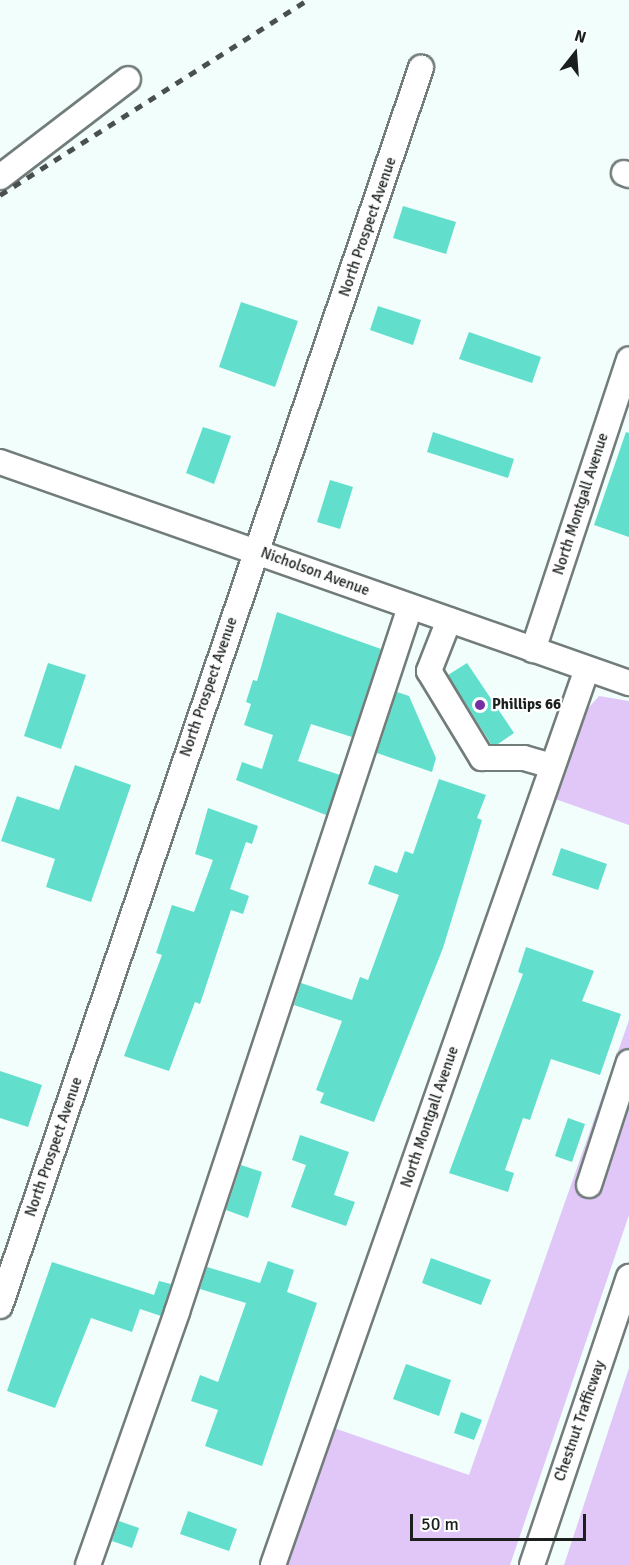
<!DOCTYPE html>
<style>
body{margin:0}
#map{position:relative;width:629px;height:1565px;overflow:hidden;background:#f2fefc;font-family:Signika,sans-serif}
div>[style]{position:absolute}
.green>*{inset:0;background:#e0c7f7}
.building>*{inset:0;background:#61dfcc}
.roads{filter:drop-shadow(2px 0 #727d7b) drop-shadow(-2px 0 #727d7b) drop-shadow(0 2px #727d7b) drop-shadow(0 -2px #727d7b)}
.minor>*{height:24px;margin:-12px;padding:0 12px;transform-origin:12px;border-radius:12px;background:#fff}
.rail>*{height:4.5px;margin-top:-2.25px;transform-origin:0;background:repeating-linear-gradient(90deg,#494f4e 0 8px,transparent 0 16px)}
.dots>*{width:16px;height:16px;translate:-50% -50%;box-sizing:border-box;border:3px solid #fff;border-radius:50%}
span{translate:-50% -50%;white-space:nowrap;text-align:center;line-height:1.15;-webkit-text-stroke:4.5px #fff;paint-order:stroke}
.street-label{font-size:15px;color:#1b201f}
.poi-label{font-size:15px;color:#1b201f;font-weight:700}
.left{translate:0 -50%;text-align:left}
.north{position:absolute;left:545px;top:24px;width:60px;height:60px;-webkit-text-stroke:4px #fff;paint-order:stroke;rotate:17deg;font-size:16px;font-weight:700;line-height:24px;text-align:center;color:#1b201f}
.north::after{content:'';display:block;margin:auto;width:21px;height:27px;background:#1b201f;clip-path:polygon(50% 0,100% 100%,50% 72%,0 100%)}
.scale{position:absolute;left:410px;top:1514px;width:176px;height:27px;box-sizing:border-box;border:3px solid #1b201f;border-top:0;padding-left:8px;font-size:18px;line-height:21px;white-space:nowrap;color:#1b201f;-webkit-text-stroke:4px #fff;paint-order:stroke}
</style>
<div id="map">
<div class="green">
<div style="clip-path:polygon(599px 696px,629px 701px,629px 825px,555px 799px,583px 714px)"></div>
<div style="clip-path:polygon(629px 1020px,629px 1215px,510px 1565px,286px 1565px,334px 1428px,469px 1475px)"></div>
<div style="clip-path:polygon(629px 1368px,629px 1565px,564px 1565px)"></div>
</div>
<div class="building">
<div style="clip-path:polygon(403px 206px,456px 222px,446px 254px,393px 238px)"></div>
<div style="clip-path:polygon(241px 302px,298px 321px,275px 387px,219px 367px)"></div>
<div style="clip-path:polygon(378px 306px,421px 320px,413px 345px,370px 330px)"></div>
<div style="clip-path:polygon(469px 332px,541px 357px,532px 383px,459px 359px)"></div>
<div style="clip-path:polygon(203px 427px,231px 436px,214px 484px,186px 473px)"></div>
<div style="clip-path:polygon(433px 432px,514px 459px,508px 478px,427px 452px)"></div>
<div style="clip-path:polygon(626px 432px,629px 433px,629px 537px,594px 525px)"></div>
<div style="clip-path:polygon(330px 480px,353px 487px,340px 529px,317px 522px)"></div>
<div style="clip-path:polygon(277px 612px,381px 649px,352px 737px,311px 724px,298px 761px,340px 775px,326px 815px,236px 780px,242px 762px,262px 769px,273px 735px,244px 725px,251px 704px,246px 702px,253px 680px,257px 681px)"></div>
<div style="clip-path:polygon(48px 663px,86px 675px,61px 749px,24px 736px)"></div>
<div style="clip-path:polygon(467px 663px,514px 733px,498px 744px,491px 744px,448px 675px)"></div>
<div style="clip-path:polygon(397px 692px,409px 696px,436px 758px,432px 772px,377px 753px)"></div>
<div style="clip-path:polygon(75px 765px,131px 785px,91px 902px,46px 887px,55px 859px,1px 841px,17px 796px,59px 810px)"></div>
<div style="clip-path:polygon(439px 779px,486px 795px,477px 818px,482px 820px,443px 948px,374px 1122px,320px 1103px,324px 1093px,316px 1090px,342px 1021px,294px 1005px,301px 983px,352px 1000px,360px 977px,368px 980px,399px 895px,368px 884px,375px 865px,397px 873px,405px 851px,413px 854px)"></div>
<div style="clip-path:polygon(208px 808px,258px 826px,252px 844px,246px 842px,230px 889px,249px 896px,243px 914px,231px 910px,200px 1004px,195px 1002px,169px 1071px,124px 1056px,162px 955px,156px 953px,172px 905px,194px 912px,213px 860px,195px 854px)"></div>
<div style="clip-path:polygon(561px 848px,607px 864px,598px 890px,552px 875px)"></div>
<div style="clip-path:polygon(526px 947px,594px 971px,582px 1001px,621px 1014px,600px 1075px,551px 1059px,530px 1120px,523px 1118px,505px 1170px,514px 1173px,508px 1192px,449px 1173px,523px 974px,518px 972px)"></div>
<div style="clip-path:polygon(0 1071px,42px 1085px,28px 1127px,0 1118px)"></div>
<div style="clip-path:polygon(568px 1118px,585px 1124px,572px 1162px,555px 1156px)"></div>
<div style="clip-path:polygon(300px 1135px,349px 1152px,334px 1195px,355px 1202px,346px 1226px,291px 1207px,306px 1165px,292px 1160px)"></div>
<div style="clip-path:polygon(241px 1165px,262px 1172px,248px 1218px,226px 1210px)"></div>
<div style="clip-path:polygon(431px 1258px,491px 1280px,481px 1305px,422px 1283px)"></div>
<div style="clip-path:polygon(268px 1261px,294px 1270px,287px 1292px,317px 1303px,262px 1466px,205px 1446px,218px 1410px,191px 1401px,200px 1375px,218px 1382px,246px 1303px,200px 1289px,207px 1267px,260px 1283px)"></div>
<div style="clip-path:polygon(52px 1262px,154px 1295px,159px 1281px,171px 1284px,161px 1316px,140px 1309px,132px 1332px,91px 1318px,55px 1408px,7px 1391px)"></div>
<div style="clip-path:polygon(406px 1364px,451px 1380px,439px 1416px,393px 1399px)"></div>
<div style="clip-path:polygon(461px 1412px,482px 1420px,474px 1440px,454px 1433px)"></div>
<div style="clip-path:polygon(188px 1511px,237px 1529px,229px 1551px,180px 1534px)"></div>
<div style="clip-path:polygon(119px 1521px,139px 1528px,132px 1548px,112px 1541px)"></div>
</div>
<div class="roads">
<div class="minor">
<div style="left:624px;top:173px;width:5px;rotate:22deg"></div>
<div style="left:0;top:177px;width:161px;rotate:-37.4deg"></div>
<div style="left:0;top:462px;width:667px;rotate:19.36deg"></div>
<div style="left:449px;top:620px;width:55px;rotate:111.4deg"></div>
<div style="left:429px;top:671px;width:102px;rotate:58.7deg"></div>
<div style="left:482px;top:758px;width:42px"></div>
<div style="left:524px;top:758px;width:29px;rotate:16deg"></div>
<div style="left:533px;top:650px;width:306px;rotate:-71.7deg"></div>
<div style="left:589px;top:1185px;width:129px;rotate:-72deg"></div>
<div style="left:0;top:1306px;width:1308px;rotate:-71.22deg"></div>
<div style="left:88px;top:1565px;width:268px;rotate:-70.6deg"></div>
<div style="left:177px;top:1312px;width:743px;rotate:-71.71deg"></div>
<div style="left:273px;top:1565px;width:949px;rotate:-70.69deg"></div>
<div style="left:532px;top:1565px;width:304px;rotate:-71.4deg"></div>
</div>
</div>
<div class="rail">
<div style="left:0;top:195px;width:364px;rotate:-32.4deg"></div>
</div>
<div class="dots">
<div style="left:480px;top:705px;background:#762fa3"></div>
</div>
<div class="street-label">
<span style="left:368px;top:227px;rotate:-71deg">North Prospect Avenue</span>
<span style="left:581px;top:504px;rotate:-72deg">North Montgall Avenue</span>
<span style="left:315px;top:572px;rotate:20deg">Nicholson Avenue</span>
<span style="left:209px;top:687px;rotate:-71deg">North Prospect Avenue</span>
<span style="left:430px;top:1117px;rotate:-71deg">North Montgall Avenue</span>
<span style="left:54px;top:1147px;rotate:-71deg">North Prospect Avenue</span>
<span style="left:580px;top:1421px;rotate:-71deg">Chestnut Trafficway</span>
</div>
<div class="poi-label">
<span class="left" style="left:492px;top:705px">Phillips 66</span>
</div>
<div class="north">N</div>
<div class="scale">50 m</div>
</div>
